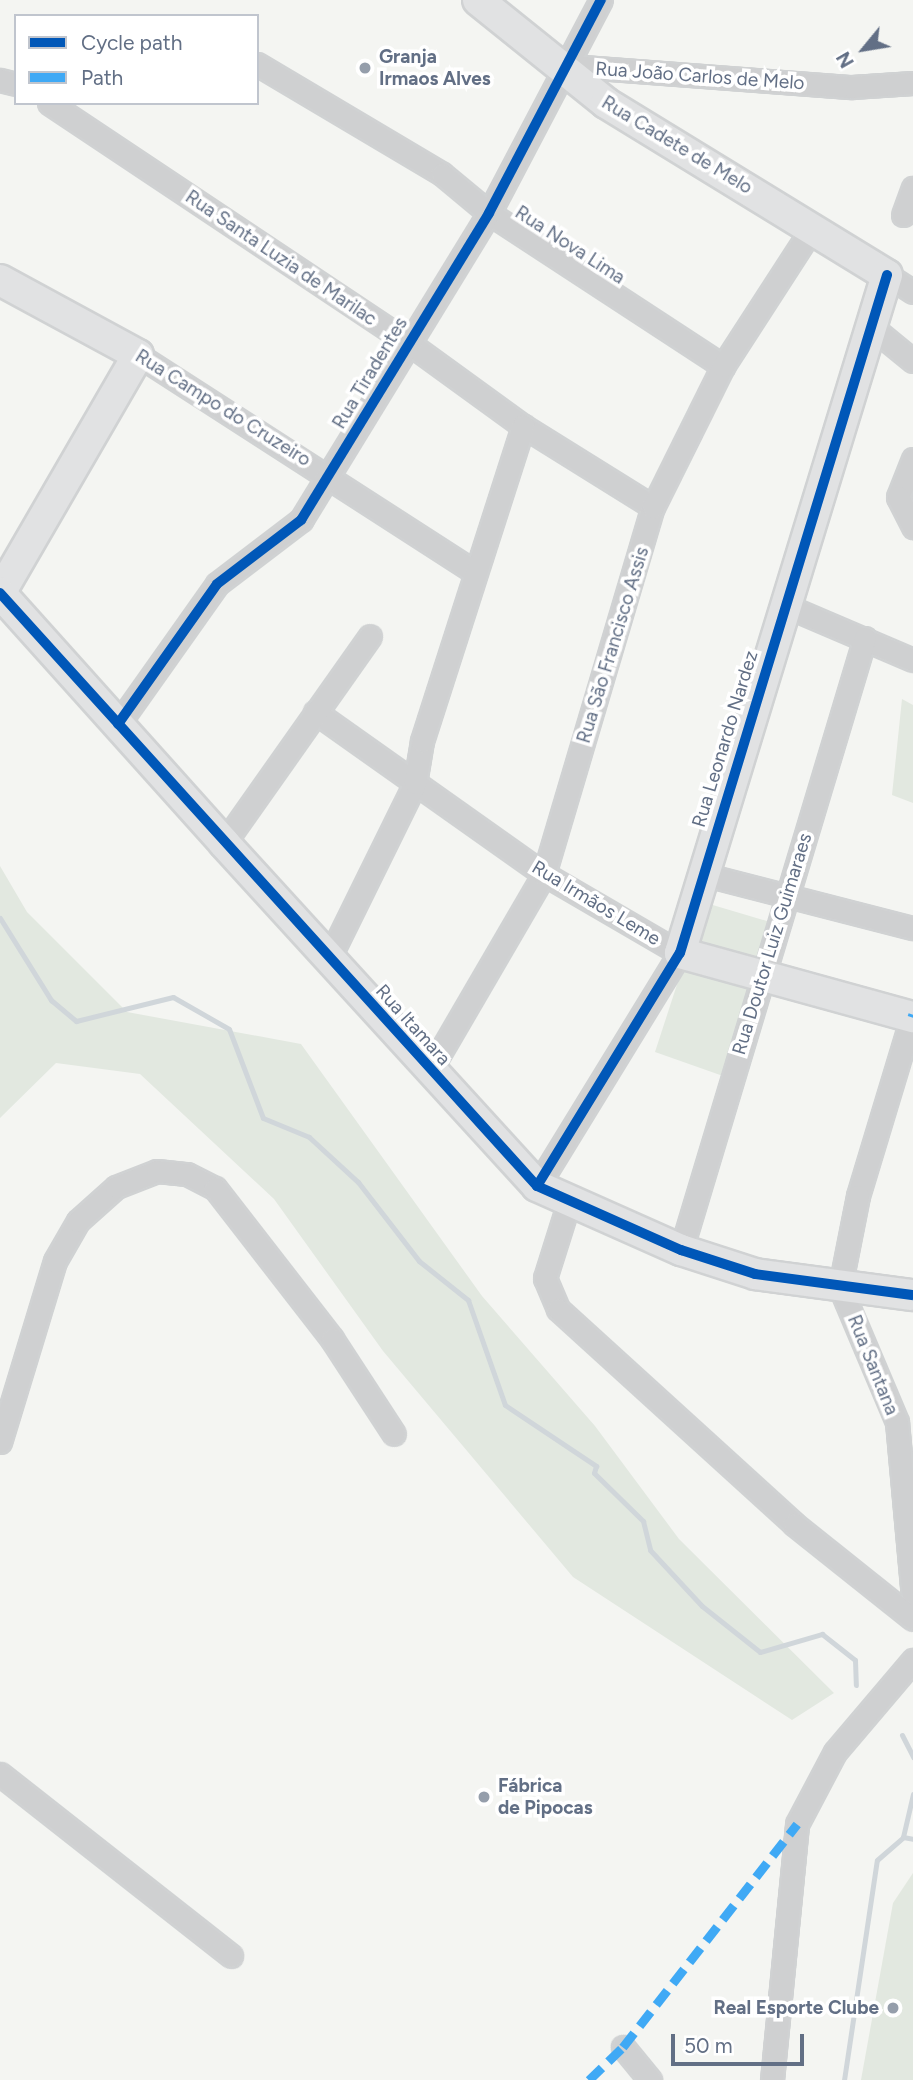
<!DOCTYPE html>
<meta charset="utf-8">
<style>
body{margin:0}
#map{position:relative;width:913px;height:2080px;overflow:hidden;background:#f4f5f2;font-family:Figtree,sans-serif}
div>[style]{position:absolute}
.green>*{inset:0;background:#e2e8e0}
.stream>*{height:5px;margin:-2.5px;padding:0 2.5px;transform-origin:2.5px;border-radius:2.5px;background:#d0d6da}
.roads{filter:drop-shadow(2px 0 #d0d2d3) drop-shadow(-2px 0 #d0d2d3) drop-shadow(0 2px #d0d2d3) drop-shadow(0 -2px #d0d2d3)}
.street>*{height:21px;margin:-10.5px;padding:0 10.5px;transform-origin:10.5px;border-radius:10.5px;background:#cfd0d1}
.secondary>*{height:30px;margin:-15px;padding:0 15px;transform-origin:15px;border-radius:15px;background:#e1e2e3}
.quiet>*{height:9px;margin-top:-4.5px;transform-origin:0;background:repeating-linear-gradient(90deg,#3fa9f5 0 18px,transparent 0 27px)}
.cycleway>*{height:10px;margin:-5px;padding:0 5px;transform-origin:5px;border-radius:5px;background:#0057b8}
.dots>*{width:19px;height:19px;translate:-50% -50%;box-sizing:border-box;border:4px solid #fff;border-radius:50%}
span{translate:-50% -50%;white-space:nowrap;text-align:center;line-height:1.15;-webkit-text-stroke:7px #fff;paint-order:stroke}
.poi-label{font-size:19px;color:#626f85;font-weight:700}
.left{translate:0 -50%;text-align:left}
.right{translate:-100% -50%;text-align:right}
.street-label{font-size:19px;color:#626f85}
.legend{position:absolute;left:14px;top:14px;width:245px;height:91px;box-sizing:border-box;background:#fff;border:2px solid #c0c5ce;margin:0;padding:9px 12px;list-style:none;font-size:21px;color:#626f85}
.legend li{display:flex;align-items:center;gap:14px;height:35px}
.legend b{width:35px;border:2px solid #c0c5ce}
.north{position:absolute;left:829px;top:14px;width:70px;height:70px;-webkit-text-stroke:5px #fff;paint-order:stroke;rotate:240deg;font-size:19px;font-weight:700;line-height:28px;text-align:center;color:#626f85}
.north::after{content:'';display:block;margin:auto;width:24px;height:32px;background:#626f85;clip-path:polygon(50% 0,100% 100%,50% 72%,0 100%)}
.scale{position:absolute;left:671px;top:2034px;width:133px;height:32px;box-sizing:border-box;border:4px solid #626f85;border-top:0;padding-left:9px;font-size:21px;line-height:24px;white-space:nowrap;color:#626f85;-webkit-text-stroke:5px #fff;paint-order:stroke}
</style>
<div id="map">
<div class="green">
<div style="clip-path:polygon(902px 699px,913px 705px,913px 803px,892px 795px)"></div>
<div style="clip-path:polygon(0 866px,27px 912px,127px 1012px,301px 1044px,482px 1296px,595px 1426px,679px 1539px,834px 1693px,792px 1720px,573px 1577px,383px 1351px,274px 1199px,140px 1074px,56px 1063px,0 1118px)"></div>
<div style="clip-path:polygon(706px 903px,777px 924px,761px 963px,694px 938px)"></div>
<div style="clip-path:polygon(684px 963px,749px 985px,723px 1076px,655px 1052px)"></div>
<div style="clip-path:polygon(913px 1873px,913px 2080px,861px 2080px,893px 1903px)"></div>
</div>
<div class="stream">
<div style="left:0;top:918px;width:97px;rotate:58.1deg"></div>
<div style="left:51px;top:1000px;width:33px;rotate:40deg"></div>
<div style="left:76px;top:1021px;width:100px;rotate:-13.9deg"></div>
<div style="left:173px;top:997px;width:64px;rotate:29.7deg"></div>
<div style="left:229px;top:1029px;width:95px;rotate:69.1deg"></div>
<div style="left:263px;top:1118px;width:50px;rotate:22.4deg"></div>
<div style="left:309px;top:1137px;width:67px;rotate:42.6deg"></div>
<div style="left:358px;top:1182px;width:100px;rotate:52.3deg"></div>
<div style="left:419px;top:1261px;width:63px;rotate:38.5deg"></div>
<div style="left:468px;top:1300px;width:111px;rotate:70.6deg"></div>
<div style="left:505px;top:1405px;width:110px;rotate:33.8deg"></div>
<div style="left:596px;top:1466px;width:7px;rotate:106deg"></div>
<div style="left:594px;top:1473px;width:69px;rotate:44.4deg"></div>
<div style="left:643px;top:1521px;width:30px;rotate:76deg"></div>
<div style="left:650px;top:1550px;width:76px;rotate:47.1deg"></div>
<div style="left:702px;top:1606px;width:74px;rotate:38.4deg"></div>
<div style="left:760px;top:1652px;width:65px;rotate:-16.2deg"></div>
<div style="left:822px;top:1634px;width:42px;rotate:38.2deg"></div>
<div style="left:855px;top:1660px;width:25px;rotate:88deg"></div>
<div style="left:902px;top:1735px;width:25px;rotate:63deg"></div>
<div style="left:903px;top:1837px;width:44px;rotate:-76.9deg"></div>
<div style="left:844px;top:2080px;width:222px;rotate:-81.5deg"></div>
<div style="left:877px;top:1860px;width:35px;rotate:-41deg"></div>
<div style="left:903px;top:1837px;width:10px;rotate:11deg"></div>
</div>
<div class="roads">
<div class="street">
<div style="left:257px;top:64px;width:215px;rotate:30.7deg"></div>
<div style="left:442px;top:174px;width:61px;rotate:39.7deg"></div>
<div style="left:489px;top:213px;width:280px;rotate:33.2deg"></div>
<div style="left:570px;top:66px;width:283px;rotate:4.3deg"></div>
<div style="left:852px;top:87px;width:61px;rotate:-3.8deg"></div>
<div style="left:0;top:80px;width:16px;rotate:14deg"></div>
<div style="left:49px;top:103px;width:434px;rotate:33.7deg"></div>
<div style="left:410px;top:344px;width:140px;rotate:36deg"></div>
<div style="left:523px;top:426px;width:153px;rotate:31.9deg"></div>
<div style="left:903px;top:215px;width:29px;rotate:-70deg"></div>
<div style="left:887px;top:275px;width:31px;rotate:33deg"></div>
<div style="left:869px;top:325px;width:57px;rotate:39.3deg"></div>
<div style="left:138px;top:355px;width:401px;rotate:32.8deg"></div>
<div style="left:913px;top:459px;width:41px;rotate:111.5deg"></div>
<div style="left:898px;top:497px;width:34px;rotate:63deg"></div>
<div style="left:784px;top:605px;width:140px;rotate:23.1deg"></div>
<div style="left:315px;top:712px;width:281px;rotate:35.3deg"></div>
<div style="left:544px;top:874px;width:157px;rotate:30.2deg"></div>
<div style="left:680px;top:953px;width:273px;rotate:121.5deg"></div>
<div style="left:118px;top:724px;width:171px;rotate:-54.7deg"></div>
<div style="left:217px;top:584px;width:106px;rotate:-37.3deg"></div>
<div style="left:301px;top:520px;width:360px;rotate:-58.5deg"></div>
<div style="left:489px;top:213px;width:241px;rotate:-62.3deg"></div>
<div style="left:224px;top:843px;width:253px;rotate:-54.8deg"></div>
<div style="left:702px;top:874px;width:218px;rotate:14.4deg"></div>
<div style="left:329px;top:958px;width:195px;rotate:-63.8deg"></div>
<div style="left:415px;top:783px;width:43px;rotate:-80.5deg"></div>
<div style="left:422px;top:741px;width:331px;rotate:-72.2deg"></div>
<div style="left:912px;top:1017px;width:187px;rotate:106.8deg"></div>
<div style="left:858px;top:1196px;width:93px;rotate:101.2deg"></div>
<div style="left:840px;top:1287px;width:147px;rotate:67.1deg"></div>
<div style="left:897px;top:1422px;width:176px;rotate:84.8deg"></div>
<div style="left:430px;top:1070px;width:227px;rotate:-59.8deg"></div>
<div style="left:544px;top:874px;width:383px;rotate:-73.5deg"></div>
<div style="left:653px;top:507px;width:157px;rotate:-63.6deg"></div>
<div style="left:723px;top:366px;width:166px;rotate:-57.1deg"></div>
<div style="left:569px;top:1202px;width:80px;rotate:107.5deg"></div>
<div style="left:545px;top:1278px;width:34px;rotate:67deg"></div>
<div style="left:558px;top:1309px;width:319px;rotate:42.3deg"></div>
<div style="left:794px;top:1524px;width:152px;rotate:38.6deg"></div>
<div style="left:681px;top:1250px;width:639px;rotate:-73.27deg"></div>
<div style="left:0;top:1442px;width:189px;rotate:-73.1deg"></div>
<div style="left:55px;top:1261px;width:46px;rotate:-60.1deg"></div>
<div style="left:78px;top:1221px;width:51px;rotate:-41.8deg"></div>
<div style="left:116px;top:1187px;width:44px;rotate:-21.3deg"></div>
<div style="left:157px;top:1171px;width:30px;rotate:6deg"></div>
<div style="left:187px;top:1174px;width:31px;rotate:27deg"></div>
<div style="left:215px;top:1188px;width:191px;rotate:52.2deg"></div>
<div style="left:332px;top:1339px;width:113px;rotate:56.9deg"></div>
<div style="left:0;top:1774px;width:294px;rotate:38.2deg"></div>
<div style="left:623px;top:2047px;width:43px;rotate:50.7deg"></div>
<div style="left:772px;top:2080px;width:257px;rotate:-84.4deg"></div>
<div style="left:797px;top:1824px;width:81px;rotate:-62.2deg"></div>
<div style="left:835px;top:1752px;width:121px;rotate:-49.7deg"></div>
</div>
<div class="secondary">
<div style="left:478px;top:0;width:164px;rotate:38.8deg"></div>
<div style="left:606px;top:103px;width:329px;rotate:31.5deg"></div>
<div style="left:887px;top:275px;width:709px;rotate:106.98deg"></div>
<div style="left:680px;top:953px;width:242px;rotate:15.4deg"></div>
<div style="left:0;top:280px;width:157px;rotate:28.5deg"></div>
<div style="left:138px;top:355px;width:275px;rotate:120.1deg"></div>
<div style="left:0;top:593px;width:336px;rotate:48.1deg"></div>
<div style="left:224px;top:843px;width:464px;rotate:47.6deg"></div>
<div style="left:537px;top:1186px;width:158px;rotate:24deg"></div>
<div style="left:681px;top:1250px;width:78px;rotate:18deg"></div>
<div style="left:755px;top:1274px;width:159px;rotate:7.6deg"></div>
</div>
</div>
<div class="quiet">
<div style="left:912px;top:1017px;width:3px;rotate:-72deg"></div>
<div style="left:589px;top:2080px;width:47px;rotate:-44.1deg"></div>
<div style="left:623px;top:2047px;width:283px;rotate:-52deg"></div>
</div>
<div class="cycleway">
<div style="left:0;top:593px;width:800px;rotate:47.84deg"></div>
<div style="left:537px;top:1186px;width:158px;rotate:24deg"></div>
<div style="left:681px;top:1250px;width:78px;rotate:18deg"></div>
<div style="left:755px;top:1274px;width:159px;rotate:7.6deg"></div>
<div style="left:118px;top:724px;width:171px;rotate:-54.7deg"></div>
<div style="left:217px;top:584px;width:106px;rotate:-37.3deg"></div>
<div style="left:301px;top:520px;width:360px;rotate:-58.5deg"></div>
<div style="left:489px;top:213px;width:241px;rotate:-62.3deg"></div>
<div style="left:537px;top:1186px;width:273px;rotate:-58.5deg"></div>
<div style="left:680px;top:953px;width:709px;rotate:-73.02deg"></div>
</div>
<div class="dots">
<div style="left:365px;top:68px;background:#959eab"></div>
<div style="left:484px;top:1797px;background:#959eab"></div>
<div style="left:893px;top:2008px;background:#959eab"></div>
</div>
<div class="poi-label">
<span class="left" style="left:379px;top:68px">Granja<br>Irmaos Alves</span>
<span class="left" style="left:498px;top:1797px">Fábrica<br>de Pipocas</span>
<span class="right" style="left:879px;top:2008px">Real Esporte Clube</span>
</div>
<div class="street-label">
<span style="left:700px;top:76px;rotate:4deg">Rua João Carlos de Melo</span>
<span style="left:677px;top:145px;rotate:31deg">Rua Cadete de Melo</span>
<span style="left:570px;top:245px;rotate:33deg">Rua Nova Lima</span>
<span style="left:281px;top:258px;rotate:34deg">Rua Santa Luzia de Marilac</span>
<span style="left:370px;top:373px;rotate:-59deg">Rua Tiradentes</span>
<span style="left:223px;top:408px;rotate:32deg">Rua Campo do Cruzeiro</span>
<span style="left:613px;top:645px;rotate:-73deg">Rua São Francisco Assis</span>
<span style="left:725px;top:739px;rotate:-73deg">Rua Leonardo Nardez</span>
<span style="left:596px;top:903px;rotate:31deg">Rua Irmãos Leme</span>
<span style="left:772px;top:944px;rotate:-73deg">Rua Doutor Luiz Guimaraes</span>
<span style="left:413px;top:1025px;rotate:48deg">Rua Itamara</span>
<span style="left:873px;top:1365px;rotate:68deg">Rua Santana</span>
</div>
<ul class="legend">
<li><b style="height:9px;background:#0057b8"></b>Cycle path</li>
<li><b style="height:9px;background:#3fa9f5"></b>Path</li>
</ul>
<div class="north">N</div>
<div class="scale">50 m</div>
</div>
